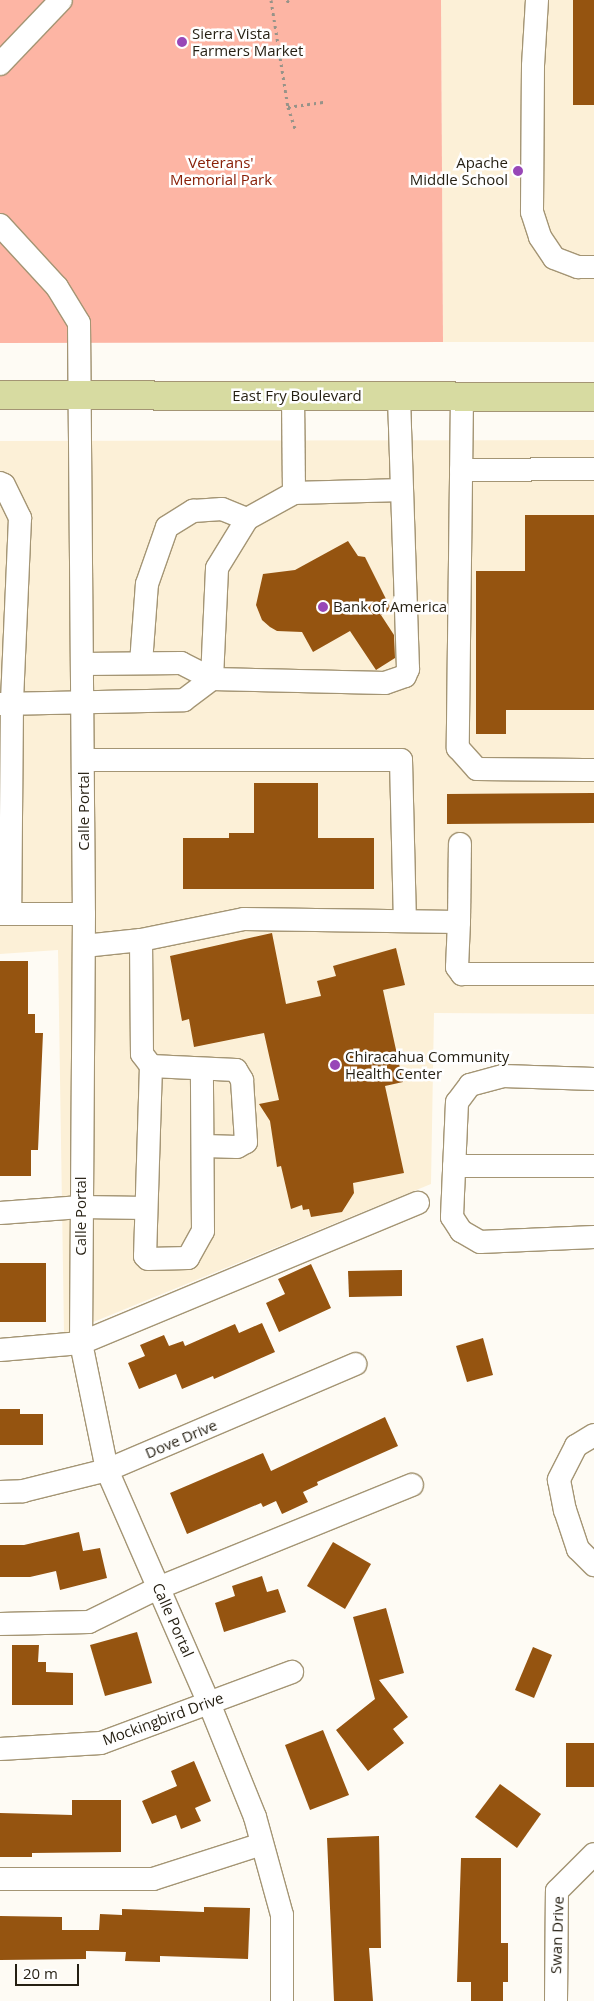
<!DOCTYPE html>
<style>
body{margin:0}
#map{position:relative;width:594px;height:2001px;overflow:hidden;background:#fefbf4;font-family:"Open Sans",sans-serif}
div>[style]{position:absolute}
.built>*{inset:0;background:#fcf0d7}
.green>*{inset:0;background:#fdb5a4}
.building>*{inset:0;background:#955410}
.path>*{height:3px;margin-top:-1.5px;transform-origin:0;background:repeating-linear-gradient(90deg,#979389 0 2.5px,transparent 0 6.5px)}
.roads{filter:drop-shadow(1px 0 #a49574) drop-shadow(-1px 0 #a49574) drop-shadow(0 1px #a49574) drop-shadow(0 -1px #a49574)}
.minor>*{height:22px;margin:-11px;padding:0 11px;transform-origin:11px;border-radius:11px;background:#fff}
.major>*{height:28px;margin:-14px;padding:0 14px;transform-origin:14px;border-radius:14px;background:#d7dba1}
.dots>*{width:14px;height:14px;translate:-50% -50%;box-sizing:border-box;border:2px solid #fff;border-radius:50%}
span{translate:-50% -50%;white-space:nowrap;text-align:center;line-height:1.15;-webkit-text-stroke:5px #fff;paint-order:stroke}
.poi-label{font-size:15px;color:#251f12}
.left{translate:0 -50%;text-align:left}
.right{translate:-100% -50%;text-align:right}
.park-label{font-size:15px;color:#892008}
.street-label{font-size:15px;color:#251f12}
.scale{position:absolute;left:15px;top:1964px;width:64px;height:22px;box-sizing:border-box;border:2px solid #251f12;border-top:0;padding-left:6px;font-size:15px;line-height:18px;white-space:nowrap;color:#251f12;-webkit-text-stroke:4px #fff;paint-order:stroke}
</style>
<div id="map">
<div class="built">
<div style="clip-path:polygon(441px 0,594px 0,594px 342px,443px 342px)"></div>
<div style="clip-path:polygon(594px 440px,594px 1014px,434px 1013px,431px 1184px,64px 1334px,58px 950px,0 954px,0 441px)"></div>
</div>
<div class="green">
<div style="clip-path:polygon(0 0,441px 0,443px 342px,0 343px)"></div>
</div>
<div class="building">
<div style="clip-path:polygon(573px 0,594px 0,594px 105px,573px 105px)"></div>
<div style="clip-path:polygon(525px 515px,594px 515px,594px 710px,506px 710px,506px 734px,476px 734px,476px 571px,525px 571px)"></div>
<div style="clip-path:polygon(348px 541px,358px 556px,365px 557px,391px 609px,381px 615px,394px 635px,395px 658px,376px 670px,350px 631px,313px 652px,302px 632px,277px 631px,270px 627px,262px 620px,256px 605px,263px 574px,295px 570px)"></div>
<div style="clip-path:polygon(254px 783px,318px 783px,318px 838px,374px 838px,374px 889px,183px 889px,183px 838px,229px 838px,229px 833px,254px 833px)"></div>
<div style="clip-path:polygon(594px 793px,594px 823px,447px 824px,447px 794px)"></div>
<div style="clip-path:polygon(272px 933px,286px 1004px,321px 996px,317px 981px,336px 976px,333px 966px,396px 948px,405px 985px,383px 990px,403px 1082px,385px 1086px,404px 1173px,353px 1183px,354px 1193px,342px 1212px,311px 1217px,309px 1209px,303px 1210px,302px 1205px,291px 1209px,281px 1166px,277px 1167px,270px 1121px,259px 1104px,279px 1100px,264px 1033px,194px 1047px,189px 1019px,182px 1021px,170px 956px)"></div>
<div style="clip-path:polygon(0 961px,28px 961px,28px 1014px,35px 1014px,35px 1033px,43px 1033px,38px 1150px,31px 1150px,31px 1176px,0 1176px)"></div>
<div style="clip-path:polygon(0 1263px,46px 1263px,46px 1322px,0 1322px)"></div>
<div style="clip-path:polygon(311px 1264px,331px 1308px,279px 1332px,266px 1303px,285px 1294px,278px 1279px)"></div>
<div style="clip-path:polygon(402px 1270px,402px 1296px,349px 1297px,348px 1271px)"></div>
<div style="clip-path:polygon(262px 1323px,275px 1352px,214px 1379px,213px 1376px,182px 1389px,176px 1374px,139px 1389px,128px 1363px,145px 1356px,140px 1345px,164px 1335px,169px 1346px,183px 1341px,185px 1346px,235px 1324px,239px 1333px)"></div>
<div style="clip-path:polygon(483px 1338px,493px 1375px,467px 1382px,456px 1346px)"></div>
<div style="clip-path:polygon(0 1409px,20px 1409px,20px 1414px,43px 1414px,43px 1445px,0 1445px)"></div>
<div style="clip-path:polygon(385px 1417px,398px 1446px,317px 1482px,318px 1485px,303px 1492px,308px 1502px,282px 1514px,276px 1501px,263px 1507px,261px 1503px,187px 1534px,170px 1493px,263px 1453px,271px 1471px)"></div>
<div style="clip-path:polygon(79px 1532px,83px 1551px,100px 1548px,107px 1578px,60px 1590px,56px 1571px,30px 1577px,0 1577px,0 1545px,24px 1545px)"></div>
<div style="clip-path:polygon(333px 1542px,371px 1564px,345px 1609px,307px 1586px)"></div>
<div style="clip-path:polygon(262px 1576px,267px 1592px,278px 1589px,286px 1612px,224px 1632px,215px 1603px,235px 1596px,232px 1586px)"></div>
<div style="clip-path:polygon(386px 1608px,404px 1673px,379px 1680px,408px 1717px,393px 1729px,404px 1743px,368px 1771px,336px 1730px,375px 1699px,353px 1617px)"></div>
<div style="clip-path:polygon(137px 1632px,152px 1683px,105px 1696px,90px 1645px)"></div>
<div style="clip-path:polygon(12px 1645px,39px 1645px,38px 1662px,46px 1662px,46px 1672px,73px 1673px,73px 1705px,12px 1705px)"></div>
<div style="clip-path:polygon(533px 1647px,552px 1655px,534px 1698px,515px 1690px)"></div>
<div style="clip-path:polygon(323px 1730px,349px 1795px,310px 1810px,285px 1745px)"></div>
<div style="clip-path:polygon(566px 1743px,594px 1743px,594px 1787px,566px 1787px)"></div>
<div style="clip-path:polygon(194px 1761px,211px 1801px,195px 1808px,201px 1821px,181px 1829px,176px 1815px,152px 1824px,142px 1801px,177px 1786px,171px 1771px)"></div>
<div style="clip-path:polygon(500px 1784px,541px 1814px,517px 1848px,475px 1817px)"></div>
<div style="clip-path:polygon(72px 1800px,121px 1800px,121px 1852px,32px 1853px,32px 1857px,0 1857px,0 1813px,72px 1815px)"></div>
<div style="clip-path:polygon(379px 1836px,381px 1948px,369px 1948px,373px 2001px,334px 2001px,327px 1838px)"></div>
<div style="clip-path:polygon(461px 1858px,501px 1858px,501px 1943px,508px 1943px,508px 1982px,503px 1982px,503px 2001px,471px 2001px,471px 1982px,457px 1982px)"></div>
<div style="clip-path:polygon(204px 1907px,250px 1908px,248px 1959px,160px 1956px,160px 1962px,125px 1961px,126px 1952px,86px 1951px,86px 1959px,0 1960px,0 1916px,62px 1917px,62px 1930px,99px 1930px,100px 1914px,122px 1915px,122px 1909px,204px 1912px)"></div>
</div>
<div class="path">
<div style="left:271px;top:0;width:108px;rotate:81deg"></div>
<div style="left:288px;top:107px;width:25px;rotate:72deg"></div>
<div style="left:287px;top:0;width:4px;rotate:56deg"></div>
<div style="left:288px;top:107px;width:37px;rotate:-8deg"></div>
</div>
<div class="roads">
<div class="minor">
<div style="left:537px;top:0;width:66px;rotate:93.5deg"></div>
<div style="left:533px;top:66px;width:146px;rotate:90.4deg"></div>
<div style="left:532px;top:212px;width:26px;rotate:72deg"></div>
<div style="left:540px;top:237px;width:25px;rotate:56deg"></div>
<div style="left:554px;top:258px;width:26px;rotate:21deg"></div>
<div style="left:578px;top:267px;width:16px"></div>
<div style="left:0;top:64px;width:88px;rotate:-46.4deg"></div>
<div style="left:0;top:225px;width:84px;rotate:47.4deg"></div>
<div style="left:57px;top:287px;width:42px;rotate:58.6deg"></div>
<div style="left:79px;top:323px;width:591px;rotate:89.52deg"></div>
<div style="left:84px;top:914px;width:429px;rotate:90.4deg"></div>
<div style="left:81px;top:1343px;width:130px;rotate:78.4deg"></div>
<div style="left:107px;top:1470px;width:254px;rotate:66.4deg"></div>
<div style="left:209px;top:1703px;width:123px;rotate:68deg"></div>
<div style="left:255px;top:1817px;width:102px;rotate:74.6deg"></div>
<div style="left:282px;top:1915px;width:86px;rotate:90deg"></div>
<div style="left:293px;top:396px;width:97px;rotate:89.4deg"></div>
<div style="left:462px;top:396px;width:352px;rotate:90.7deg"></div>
<div style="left:458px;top:748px;width:28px;rotate:48deg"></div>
<div style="left:477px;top:769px;width:117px;rotate:0.5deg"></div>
<div style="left:461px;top:470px;width:133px;rotate:-0.4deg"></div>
<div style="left:0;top:483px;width:4px;rotate:27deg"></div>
<div style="left:4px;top:485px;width:37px;rotate:64deg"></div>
<div style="left:20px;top:518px;width:185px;rotate:92.5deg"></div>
<div style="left:12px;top:703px;width:211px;rotate:90.5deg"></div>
<div style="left:141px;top:663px;width:79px;rotate:-85.7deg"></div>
<div style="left:147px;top:584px;width:60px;rotate:-70.7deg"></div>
<div style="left:167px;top:527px;width:31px;rotate:-32deg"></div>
<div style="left:193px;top:511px;width:29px;rotate:-4deg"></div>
<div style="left:222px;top:509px;width:27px;rotate:22deg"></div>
<div style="left:83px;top:664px;width:98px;rotate:-0.6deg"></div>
<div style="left:181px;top:663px;width:35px;rotate:27deg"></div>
<div style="left:212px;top:679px;width:173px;rotate:1.3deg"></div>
<div style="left:385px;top:683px;width:21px;rotate:-19deg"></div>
<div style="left:405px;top:676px;width:8px;rotate:-67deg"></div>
<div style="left:408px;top:669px;width:273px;rotate:-91.9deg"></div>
<div style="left:212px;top:679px;width:111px;rotate:-87.4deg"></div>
<div style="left:217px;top:568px;width:57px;rotate:-58.5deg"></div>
<div style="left:247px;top:519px;width:54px;rotate:-29deg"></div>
<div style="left:294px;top:493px;width:108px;rotate:-1.6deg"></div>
<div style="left:0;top:704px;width:184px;rotate:-1.2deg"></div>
<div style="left:184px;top:700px;width:35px;rotate:-37deg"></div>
<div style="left:83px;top:760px;width:318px"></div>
<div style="left:401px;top:760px;width:161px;rotate:88.6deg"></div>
<div style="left:0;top:914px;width:84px"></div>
<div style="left:459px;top:922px;width:45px;rotate:92.5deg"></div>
<div style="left:457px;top:967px;width:9px;rotate:54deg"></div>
<div style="left:462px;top:974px;width:132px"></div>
<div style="left:141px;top:940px;width:114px;rotate:89.5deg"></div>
<div style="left:142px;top:1054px;width:15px;rotate:53deg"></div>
<div style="left:151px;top:1066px;width:85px;rotate:2.7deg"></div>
<div style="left:236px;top:1070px;width:12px;rotate:59deg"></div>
<div style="left:242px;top:1080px;width:62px;rotate:86.3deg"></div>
<div style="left:246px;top:1142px;width:10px;rotate:151deg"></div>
<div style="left:237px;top:1147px;width:32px;rotate:-178deg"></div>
<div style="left:84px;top:946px;width:57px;rotate:-6deg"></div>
<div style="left:141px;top:940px;width:105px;rotate:-11.5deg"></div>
<div style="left:244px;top:919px;width:215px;rotate:0.8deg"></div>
<div style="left:459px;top:922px;width:78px;rotate:-89.3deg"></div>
<div style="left:151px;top:1066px;width:190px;rotate:91.8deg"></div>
<div style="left:145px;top:1256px;width:4px;rotate:45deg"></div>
<div style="left:148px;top:1259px;width:40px;rotate:-1.4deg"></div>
<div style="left:188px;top:1258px;width:31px;rotate:-61deg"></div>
<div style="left:203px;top:1231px;width:161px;rotate:-90.4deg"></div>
<div style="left:594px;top:1079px;width:91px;rotate:-178.1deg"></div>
<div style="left:503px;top:1076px;width:34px;rotate:165deg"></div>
<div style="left:470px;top:1085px;width:21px;rotate:127deg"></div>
<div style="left:457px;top:1102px;width:115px;rotate:92.5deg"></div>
<div style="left:452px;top:1217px;width:17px;rotate:57deg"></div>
<div style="left:461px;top:1231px;width:22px;rotate:30deg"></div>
<div style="left:480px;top:1242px;width:114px;rotate:-2.5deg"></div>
<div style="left:454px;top:1166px;width:140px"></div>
<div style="left:0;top:1213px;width:81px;rotate:-4.2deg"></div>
<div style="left:81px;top:1207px;width:65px;rotate:0.9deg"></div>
<div style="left:0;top:1350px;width:81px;rotate:-4.9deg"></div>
<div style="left:81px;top:1343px;width:365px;rotate:-22.6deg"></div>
<div style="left:594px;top:1435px;width:21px;rotate:149deg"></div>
<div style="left:576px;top:1446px;width:38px;rotate:117deg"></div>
<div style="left:559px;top:1480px;width:31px;rotate:79deg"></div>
<div style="left:565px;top:1510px;width:41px;rotate:71.6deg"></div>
<div style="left:578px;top:1549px;width:23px;rotate:45deg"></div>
<div style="left:0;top:1492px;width:23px;rotate:-2deg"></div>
<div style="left:23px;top:1491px;width:87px;rotate:-14deg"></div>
<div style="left:107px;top:1470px;width:270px;rotate:-23.1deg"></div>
<div style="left:0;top:1624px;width:89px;rotate:-1.3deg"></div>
<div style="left:89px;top:1622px;width:77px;rotate:-26.2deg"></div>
<div style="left:158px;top:1588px;width:274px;rotate:-22.1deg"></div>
<div style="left:0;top:1749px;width:101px;rotate:-3.4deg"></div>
<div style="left:101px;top:1743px;width:204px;rotate:-20.4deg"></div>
<div style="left:0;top:1879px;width:153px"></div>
<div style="left:153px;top:1879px;width:114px;rotate:-17.8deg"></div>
<div style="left:556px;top:2001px;width:110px;rotate:-89.5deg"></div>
<div style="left:557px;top:1891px;width:52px;rotate:-45deg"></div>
</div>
<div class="major">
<div style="left:0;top:395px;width:594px;rotate:0.19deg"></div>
</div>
</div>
<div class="dots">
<div style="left:182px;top:42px;background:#9847b7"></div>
<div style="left:518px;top:171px;background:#9847b7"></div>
<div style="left:323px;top:607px;background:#9847b7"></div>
<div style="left:335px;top:1065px;background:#9847b7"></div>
</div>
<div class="poi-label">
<span class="left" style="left:192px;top:42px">Sierra Vista<br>Farmers Market</span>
<span class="right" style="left:508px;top:171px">Apache<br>Middle School</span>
<span class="left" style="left:333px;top:607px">Bank of America</span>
<span class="left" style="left:345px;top:1065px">Chiracahua Community<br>Health Center</span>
</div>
<div class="park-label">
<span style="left:221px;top:171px">Veterans'<br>Memorial Park</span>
</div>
<div class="street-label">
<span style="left:297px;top:396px">East Fry Boulevard</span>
<span style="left:84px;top:811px;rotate:-90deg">Calle Portal</span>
<span style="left:81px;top:1216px;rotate:-90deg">Calle Portal</span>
<span style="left:181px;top:1439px;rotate:-23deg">Dove Drive</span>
<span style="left:173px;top:1620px;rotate:66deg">Calle Portal</span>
<span style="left:163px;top:1719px;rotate:-20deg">Mockingbird Drive</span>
<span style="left:557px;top:1935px;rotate:-88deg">Swan Drive</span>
</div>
<div class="scale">20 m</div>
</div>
